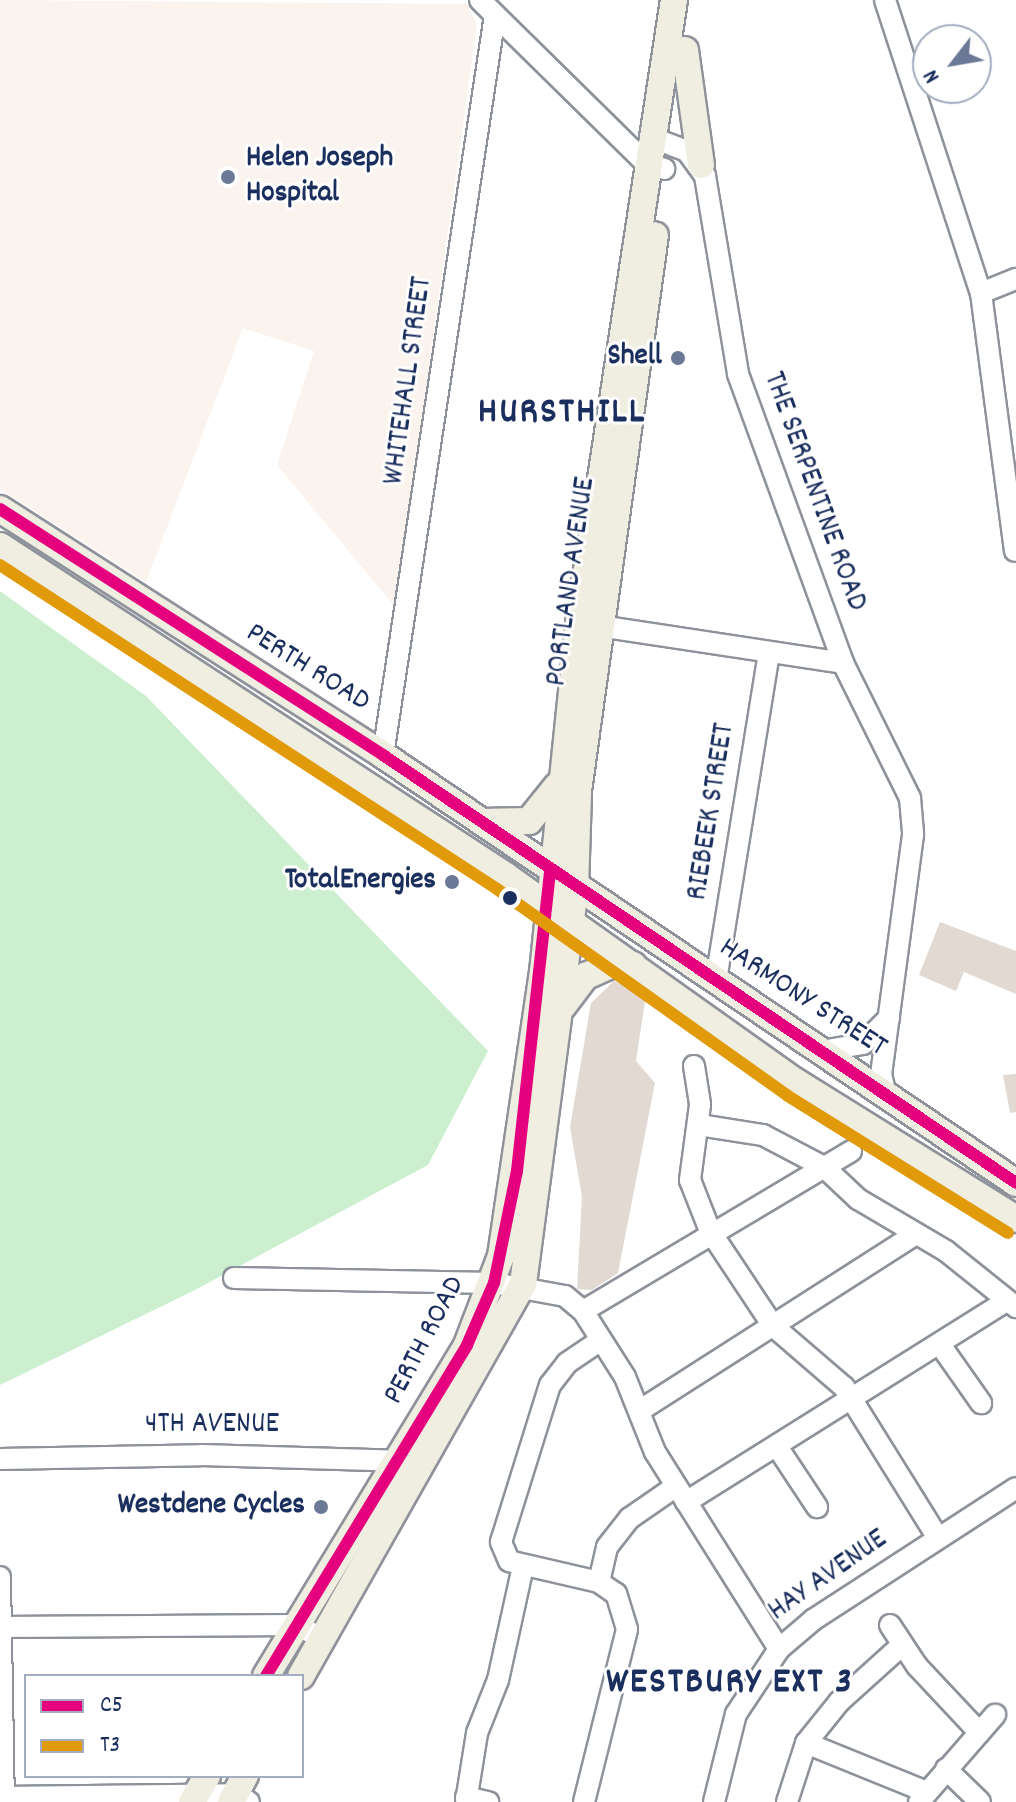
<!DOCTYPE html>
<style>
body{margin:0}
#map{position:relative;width:1016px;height:1802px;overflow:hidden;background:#fff;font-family:Dekko,sans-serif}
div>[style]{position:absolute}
.built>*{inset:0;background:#fbf3ed}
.green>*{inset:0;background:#ccefd0}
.building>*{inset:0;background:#e2d9d3}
.roads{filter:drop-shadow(2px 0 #8e929a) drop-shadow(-2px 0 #8e929a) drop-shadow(0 2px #8e929a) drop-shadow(0 -2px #8e929a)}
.minor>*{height:20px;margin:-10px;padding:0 10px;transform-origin:10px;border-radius:10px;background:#fff}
.major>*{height:26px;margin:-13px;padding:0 13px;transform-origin:13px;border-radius:13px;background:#f0ede1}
.bus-1>*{height:12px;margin:-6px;padding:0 6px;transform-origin:6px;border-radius:6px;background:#e5007d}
.bus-2>*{height:12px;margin:-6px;padding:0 6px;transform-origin:6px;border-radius:6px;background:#e19a09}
.dots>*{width:22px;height:22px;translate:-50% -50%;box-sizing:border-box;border:4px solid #fff;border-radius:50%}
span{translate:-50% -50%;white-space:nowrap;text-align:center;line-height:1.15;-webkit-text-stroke:6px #fff;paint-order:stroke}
.poi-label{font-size:30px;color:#1b2f5e;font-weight:700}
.left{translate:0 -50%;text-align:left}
.right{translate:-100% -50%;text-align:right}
.street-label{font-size:30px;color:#1b2f5e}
.district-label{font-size:38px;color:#1b2f5e;font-weight:700;letter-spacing:2px}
.legend{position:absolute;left:24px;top:1674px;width:280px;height:104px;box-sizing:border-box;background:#fff;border:2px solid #a4acbf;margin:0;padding:10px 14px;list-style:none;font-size:24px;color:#1b2f5e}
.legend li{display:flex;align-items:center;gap:16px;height:40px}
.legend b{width:40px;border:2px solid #a4acbf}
.north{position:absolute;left:912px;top:24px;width:80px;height:80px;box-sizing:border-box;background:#fff;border:2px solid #a4acbf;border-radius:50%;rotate:239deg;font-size:22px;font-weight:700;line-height:32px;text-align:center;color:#1b2f5e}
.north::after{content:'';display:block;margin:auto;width:28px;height:36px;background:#6b7896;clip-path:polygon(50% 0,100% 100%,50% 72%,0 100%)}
</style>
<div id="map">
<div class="built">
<div style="clip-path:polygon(0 0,467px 4px,477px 25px,395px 607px,277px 465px,314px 351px,243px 328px,146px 582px,0 489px)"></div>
</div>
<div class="green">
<div style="clip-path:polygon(0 591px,146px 696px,488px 1051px,428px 1165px,193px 1291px,0 1385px)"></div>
</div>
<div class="building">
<div style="clip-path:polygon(940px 922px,1016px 951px,1016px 994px,964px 972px,956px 991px,919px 975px)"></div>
<div style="clip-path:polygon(614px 981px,646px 995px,636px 1061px,655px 1083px,618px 1273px,592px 1290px,577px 1289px,582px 1197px,570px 1127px,591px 1003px)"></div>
<div style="clip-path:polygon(1016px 1074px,1016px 1112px,1010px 1113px,1003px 1075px)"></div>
</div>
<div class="roads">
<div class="minor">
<div style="left:480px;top:0;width:234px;rotate:44.5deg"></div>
<div style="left:647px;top:164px;width:18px;rotate:16deg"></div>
<div style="left:885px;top:0;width:308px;rotate:71.9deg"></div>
<div style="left:981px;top:293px;width:260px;rotate:82.5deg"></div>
<div style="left:653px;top:138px;width:36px;rotate:21deg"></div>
<div style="left:687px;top:151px;width:31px;rotate:54deg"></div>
<div style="left:705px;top:176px;width:201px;rotate:80.5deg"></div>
<div style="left:738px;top:374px;width:307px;rotate:70deg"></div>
<div style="left:843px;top:663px;width:151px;rotate:63.6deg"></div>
<div style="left:910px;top:798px;width:37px;rotate:85deg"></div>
<div style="left:913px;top:835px;width:241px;rotate:97.6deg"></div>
<div style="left:881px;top:1074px;width:18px;rotate:77deg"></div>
<div style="left:981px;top:293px;width:38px;rotate:-22deg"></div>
<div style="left:586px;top:624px;width:260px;rotate:8.6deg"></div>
<div style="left:383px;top:755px;width:748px;rotate:-81.39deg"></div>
<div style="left:716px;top:980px;width:330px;rotate:-80.8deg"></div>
<div style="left:821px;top:1051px;width:43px;rotate:-9.5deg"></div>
<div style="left:863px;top:1044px;width:37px;rotate:-45deg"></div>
<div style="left:694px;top:1066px;width:39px;rotate:81deg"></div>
<div style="left:700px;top:1105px;width:76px;rotate:97.6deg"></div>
<div style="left:690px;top:1180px;width:55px;rotate:68.6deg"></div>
<div style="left:710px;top:1231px;width:114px;rotate:56.4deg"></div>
<div style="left:773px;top:1326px;width:94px;rotate:40.7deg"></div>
<div style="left:844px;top:1387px;width:178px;rotate:58.1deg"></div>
<div style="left:699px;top:1125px;width:65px;rotate:8.9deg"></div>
<div style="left:763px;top:1135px;width:69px;rotate:27.7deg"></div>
<div style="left:824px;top:1167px;width:47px;rotate:43.3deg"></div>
<div style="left:858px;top:1199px;width:102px;rotate:30.6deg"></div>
<div style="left:946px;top:1251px;width:90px;rotate:38.7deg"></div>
<div style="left:234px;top:1278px;width:260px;rotate:1.1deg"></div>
<div style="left:494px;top:1283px;width:72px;rotate:10.4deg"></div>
<div style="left:565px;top:1296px;width:23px;rotate:40deg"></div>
<div style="left:583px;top:1311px;width:78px;rotate:57.5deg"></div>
<div style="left:625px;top:1377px;width:81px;rotate:68.2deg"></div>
<div style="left:655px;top:1452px;width:233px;rotate:57.8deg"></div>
<div style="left:583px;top:1311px;width:312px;rotate:-30.8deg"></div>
<div style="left:941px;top:1346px;width:70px;rotate:54.9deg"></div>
<div style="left:639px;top:1411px;width:329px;rotate:-32.6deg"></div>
<div style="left:778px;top:1448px;width:71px;rotate:56.5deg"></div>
<div style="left:0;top:1459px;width:201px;rotate:-1.1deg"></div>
<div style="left:201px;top:1455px;width:206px;rotate:1.7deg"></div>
<div style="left:686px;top:1502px;width:378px;rotate:-32.1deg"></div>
<div style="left:0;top:1577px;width:225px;rotate:89deg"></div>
<div style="left:599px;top:1582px;width:92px;rotate:-166.9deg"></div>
<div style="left:509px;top:1561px;width:21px;rotate:-113deg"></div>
<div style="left:501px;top:1542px;width:164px;rotate:-72.7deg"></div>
<div style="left:550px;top:1385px;width:28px;rotate:-52deg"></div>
<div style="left:567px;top:1363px;width:41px;rotate:-34.1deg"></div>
<div style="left:890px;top:1625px;width:49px;rotate:56.6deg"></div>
<div style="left:917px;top:1666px;width:91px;rotate:46.8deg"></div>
<div style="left:0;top:1627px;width:296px;rotate:-0.4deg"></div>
<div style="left:296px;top:1625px;width:29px;rotate:27deg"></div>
<div style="left:806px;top:1743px;width:127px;rotate:22.1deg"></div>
<div style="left:946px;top:1769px;width:47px;rotate:44.1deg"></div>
<div style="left:0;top:1797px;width:235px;rotate:-0.7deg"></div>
<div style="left:235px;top:1794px;width:16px;rotate:30deg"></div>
<div style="left:466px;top:1797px;width:23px;rotate:13deg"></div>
<div style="left:466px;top:1802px;width:70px;rotate:-80.9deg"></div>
<div style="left:477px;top:1733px;width:57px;rotate:-68.4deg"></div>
<div style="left:498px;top:1680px;width:117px;rotate:-77.6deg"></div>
<div style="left:584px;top:1802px;width:178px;rotate:-76deg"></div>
<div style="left:627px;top:1629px;width:37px;rotate:-107deg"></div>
<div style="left:616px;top:1594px;width:21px;rotate:-145deg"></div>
<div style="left:599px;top:1582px;width:36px;rotate:-77deg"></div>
<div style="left:607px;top:1547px;width:37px;rotate:-52deg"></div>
<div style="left:630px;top:1518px;width:55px;rotate:-34.6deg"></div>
<div style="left:714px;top:1802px;width:91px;rotate:-76deg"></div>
<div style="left:736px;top:1714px;width:78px;rotate:-56.5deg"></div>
<div style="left:779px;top:1649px;width:45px;rotate:-40.5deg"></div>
<div style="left:813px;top:1620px;width:242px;rotate:-33deg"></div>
<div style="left:787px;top:1802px;width:62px;rotate:-72.1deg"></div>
<div style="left:806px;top:1743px;width:53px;rotate:-51.2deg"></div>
<div style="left:839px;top:1702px;width:84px;rotate:-42.1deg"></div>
<div style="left:919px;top:1802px;width:116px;rotate:-48.9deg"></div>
</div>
<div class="major">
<div style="left:685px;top:50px;width:116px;rotate:82.1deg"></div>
<div style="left:0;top:509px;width:455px;rotate:32.7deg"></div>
<div style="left:383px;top:755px;width:764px;rotate:34.06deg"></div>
<div style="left:0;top:546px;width:604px;rotate:33.11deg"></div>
<div style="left:506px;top:876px;width:356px;rotate:35.4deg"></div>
<div style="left:796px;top:1082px;width:259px;rotate:31.9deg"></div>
<div style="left:482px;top:822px;width:47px;rotate:-1.2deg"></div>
<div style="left:529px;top:821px;width:45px;rotate:-51.3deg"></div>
<div style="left:563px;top:1006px;width:38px;rotate:-53deg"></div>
<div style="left:586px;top:976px;width:27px;rotate:-24deg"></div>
<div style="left:611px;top:965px;width:22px"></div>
<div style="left:266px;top:1676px;width:387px;rotate:-58.7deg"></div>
<div style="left:467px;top:1345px;width:95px;rotate:-69.1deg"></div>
<div style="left:501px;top:1256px;width:287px;rotate:-81.6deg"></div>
<div style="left:543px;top:972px;width:351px;rotate:-84.1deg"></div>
<div style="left:579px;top:623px;width:630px;rotate:-81.33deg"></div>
<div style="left:301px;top:1676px;width:450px;rotate:-60.5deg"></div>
<div style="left:523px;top:1284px;width:398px;rotate:-82.5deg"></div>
<div style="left:575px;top:889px;width:98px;rotate:-88.2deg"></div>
<div style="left:578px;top:791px;width:561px;rotate:-82.12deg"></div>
<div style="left:192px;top:1802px;width:30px;rotate:-60deg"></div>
<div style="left:231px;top:1802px;width:30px;rotate:-62deg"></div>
</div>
</div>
<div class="bus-1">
<div style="left:0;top:509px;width:455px;rotate:32.7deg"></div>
<div style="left:383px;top:755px;width:764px;rotate:34.06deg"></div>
<div style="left:266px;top:1676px;width:387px;rotate:-58.7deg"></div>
<div style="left:467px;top:1345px;width:68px;rotate:-66.5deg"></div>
<div style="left:494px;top:1283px;width:114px;rotate:-78.4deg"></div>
<div style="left:517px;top:1171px;width:301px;rotate:-83.7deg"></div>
</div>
<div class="bus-2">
<div style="left:0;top:565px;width:593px;rotate:33.1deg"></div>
<div style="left:497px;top:889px;width:357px;rotate:35.4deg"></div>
<div style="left:788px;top:1096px;width:259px;rotate:31.9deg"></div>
</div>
<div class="dots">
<div style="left:228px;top:177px;background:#6b7896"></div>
<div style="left:678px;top:358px;background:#6b7896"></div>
<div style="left:452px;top:882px;background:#6b7896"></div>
<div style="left:510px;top:898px;background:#1b2f5e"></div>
<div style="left:321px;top:1507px;background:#6b7896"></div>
</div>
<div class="poi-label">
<span class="left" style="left:246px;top:177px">Helen Joseph<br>Hospital</span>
<span class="right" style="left:662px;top:358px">Shell</span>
<span class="right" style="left:436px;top:882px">TotalEnergies</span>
<span class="right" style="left:305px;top:1507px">Westdene Cycles</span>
</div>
<div class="street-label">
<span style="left:410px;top:381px;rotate:-82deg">WHITEHALL STREET</span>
<span style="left:813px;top:492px;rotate:70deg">THE SERPENTINE ROAD</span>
<span style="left:573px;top:582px;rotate:-82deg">PORTLAND AVENUE</span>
<span style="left:307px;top:669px;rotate:32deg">PERTH ROAD</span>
<span style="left:713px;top:812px;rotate:-81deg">RIEBEEK STREET</span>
<span style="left:802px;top:999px;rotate:33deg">HARMONY STREET</span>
<span style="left:426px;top:1341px;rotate:-62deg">PERTH ROAD</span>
<span style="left:212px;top:1426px">4TH AVENUE</span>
<span style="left:829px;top:1577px;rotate:-35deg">HAY AVENUE</span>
</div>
<div class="district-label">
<span style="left:562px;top:414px">HURSTHILL</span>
<span style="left:730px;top:1684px">WESTBURY EXT 3</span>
</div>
<ul class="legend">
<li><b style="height:10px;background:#e5007d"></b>C5</li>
<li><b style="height:10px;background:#e19a09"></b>T3</li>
</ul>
<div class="north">N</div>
</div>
